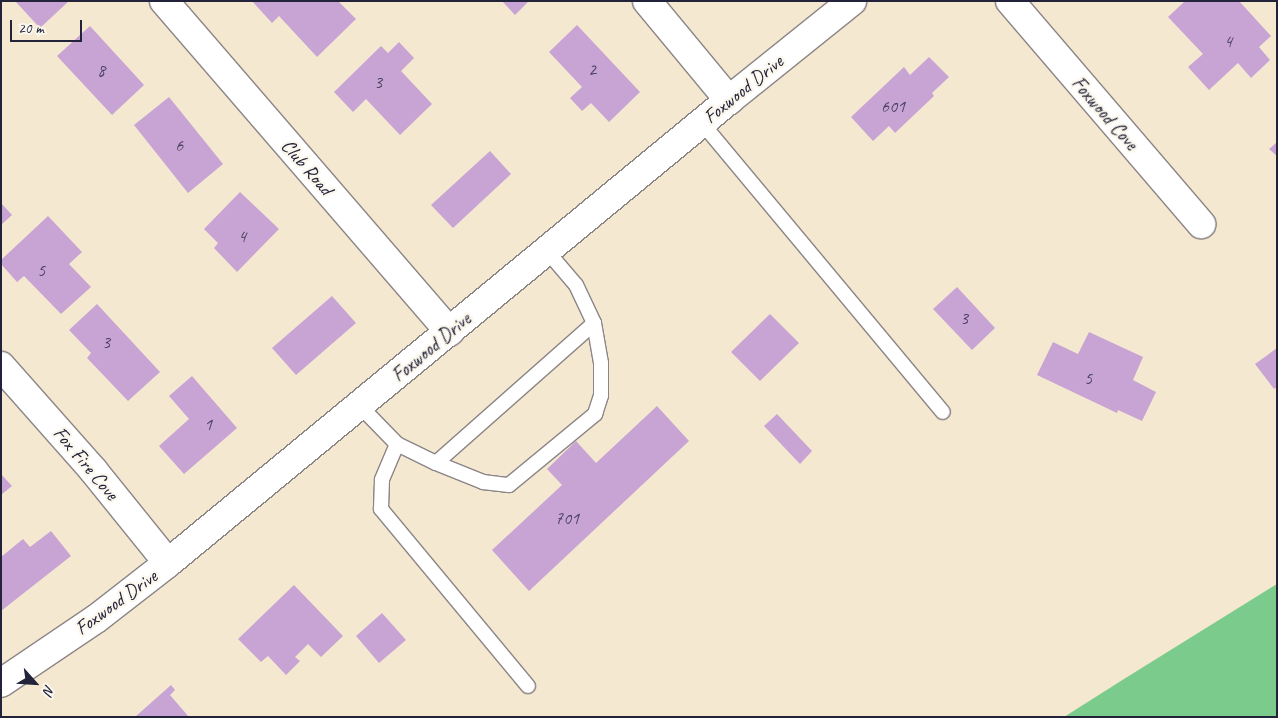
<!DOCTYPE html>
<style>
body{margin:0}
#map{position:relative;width:1278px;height:718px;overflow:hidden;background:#f5e8d1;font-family:Caveat,sans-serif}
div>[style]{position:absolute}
.green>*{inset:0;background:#7acb8c}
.building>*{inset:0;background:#c8a4d4}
.roads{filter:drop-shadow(1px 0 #8c8586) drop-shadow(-1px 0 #8c8586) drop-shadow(0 1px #8c8586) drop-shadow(0 -1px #8c8586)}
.lane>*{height:14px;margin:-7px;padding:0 7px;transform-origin:7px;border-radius:7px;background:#fff}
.street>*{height:28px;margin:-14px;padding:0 14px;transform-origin:14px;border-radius:14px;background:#fff}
span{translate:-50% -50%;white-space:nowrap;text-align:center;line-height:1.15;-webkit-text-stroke:4.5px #fbf7ec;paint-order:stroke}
.number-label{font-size:18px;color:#4c4261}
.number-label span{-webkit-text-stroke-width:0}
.street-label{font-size:20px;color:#22223b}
.frame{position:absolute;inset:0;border:2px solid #22223b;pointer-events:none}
.north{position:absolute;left:10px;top:658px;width:50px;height:50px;-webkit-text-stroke:4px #fbf7ec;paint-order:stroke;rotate:116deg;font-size:14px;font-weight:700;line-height:20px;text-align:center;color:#22223b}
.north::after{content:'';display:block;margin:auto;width:18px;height:22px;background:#22223b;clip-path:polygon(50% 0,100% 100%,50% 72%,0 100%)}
.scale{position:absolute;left:10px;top:20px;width:72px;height:22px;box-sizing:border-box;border:2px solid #22223b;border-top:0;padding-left:6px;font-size:15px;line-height:18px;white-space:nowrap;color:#22223b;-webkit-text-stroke:4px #fbf7ec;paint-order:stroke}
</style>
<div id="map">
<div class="green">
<div style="clip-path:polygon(1277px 584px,1277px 717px,1064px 717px,1124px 679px)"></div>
</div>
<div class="building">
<div style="clip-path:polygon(15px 1px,69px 1px,40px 28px)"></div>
<div style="clip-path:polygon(252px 1px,338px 1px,356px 19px,317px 57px,279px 16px,272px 23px)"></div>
<div style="clip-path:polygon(502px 1px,529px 1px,515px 15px)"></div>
<div style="clip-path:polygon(1185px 1px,1239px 1px,1271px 36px,1259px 47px,1270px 60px,1251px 78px,1238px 63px,1209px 90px,1188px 67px,1203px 54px,1168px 17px)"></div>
<div style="clip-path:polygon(577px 25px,640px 92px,609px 122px,591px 103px,582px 111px,570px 98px,582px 87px,549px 52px)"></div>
<div style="clip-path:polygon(90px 26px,144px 85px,112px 115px,57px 56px)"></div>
<div style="clip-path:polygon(399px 42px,414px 58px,401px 71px,432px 104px,400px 135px,366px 99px,353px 112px,334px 92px,381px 46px,388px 53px)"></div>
<div style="clip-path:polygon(929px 57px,949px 77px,932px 93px,934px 96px,895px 133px,889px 126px,873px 141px,851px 117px,904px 67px,910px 75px)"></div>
<div style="clip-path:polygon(169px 97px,223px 164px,188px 193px,134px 125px)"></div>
<div style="clip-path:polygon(1277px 142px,1277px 156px,1269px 149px)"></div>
<div style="clip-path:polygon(490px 151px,511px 174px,453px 228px,431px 205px)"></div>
<div style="clip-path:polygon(240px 192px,279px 229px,237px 272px,214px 248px,218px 243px,204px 229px)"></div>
<div style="clip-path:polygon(1px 203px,12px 215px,1px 225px)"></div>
<div style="clip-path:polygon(48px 216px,82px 252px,69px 264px,91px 287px,61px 314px,24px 276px,17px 282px,1px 264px,1px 260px)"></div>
<div style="clip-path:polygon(957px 287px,995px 328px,972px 350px,933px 309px)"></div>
<div style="clip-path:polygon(332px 296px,356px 323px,296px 375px,272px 348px)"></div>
<div style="clip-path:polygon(97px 304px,160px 372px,128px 401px,87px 358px,91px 353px,69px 330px)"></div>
<div style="clip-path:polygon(770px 314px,799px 343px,760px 381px,731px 352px)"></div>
<div style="clip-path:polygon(1089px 332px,1143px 357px,1133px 380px,1156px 392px,1142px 421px,1118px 410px,1117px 413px,1037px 375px,1053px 342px,1078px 354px)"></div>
<div style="clip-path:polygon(1277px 348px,1277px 387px,1274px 389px,1255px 364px)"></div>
<div style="clip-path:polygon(192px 376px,237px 428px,184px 474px,159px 446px,189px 419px,169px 396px)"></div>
<div style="clip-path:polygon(657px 406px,689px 441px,529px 591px,492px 550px,562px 485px,547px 469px,576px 441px,596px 463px)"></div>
<div style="clip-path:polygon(777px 414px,812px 451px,800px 464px,764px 426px)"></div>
<div style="clip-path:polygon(1px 474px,12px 486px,1px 495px)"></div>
<div style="clip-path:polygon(51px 531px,71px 556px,1px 611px,1px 557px,23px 539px,30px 547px)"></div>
<div style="clip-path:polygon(294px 585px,343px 636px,321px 657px,308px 644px,295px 657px,300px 661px,286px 675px,268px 656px,261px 662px,238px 639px)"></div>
<div style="clip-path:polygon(382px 613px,406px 640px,379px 663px,356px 636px)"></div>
<div style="clip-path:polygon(171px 685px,175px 690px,170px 695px,189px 717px,135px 717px)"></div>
</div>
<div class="roads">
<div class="lane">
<div style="left:702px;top:123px;width:376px;rotate:50.2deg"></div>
<div style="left:360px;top:406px;width:53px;rotate:45.8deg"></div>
<div style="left:397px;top:444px;width:43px;rotate:26deg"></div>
<div style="left:436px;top:463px;width:51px;rotate:22deg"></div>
<div style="left:483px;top:482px;width:26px;rotate:7deg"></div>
<div style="left:509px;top:485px;width:112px;rotate:-39.5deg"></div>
<div style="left:595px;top:414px;width:20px;rotate:-72deg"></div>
<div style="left:601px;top:395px;width:32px;rotate:-90deg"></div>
<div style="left:601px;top:363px;width:41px;rotate:-99.9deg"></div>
<div style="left:594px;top:323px;width:42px;rotate:-115.3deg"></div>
<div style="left:576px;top:285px;width:45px;rotate:-130.5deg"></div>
<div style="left:397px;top:444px;width:39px;rotate:113deg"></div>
<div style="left:382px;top:480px;width:29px;rotate:92deg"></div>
<div style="left:381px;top:509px;width:230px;rotate:50.3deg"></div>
<div style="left:436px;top:463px;width:211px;rotate:-41.5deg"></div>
</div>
<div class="street">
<div style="left:164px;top:1px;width:437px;rotate:49.2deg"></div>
<div style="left:647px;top:1px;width:129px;rotate:50.4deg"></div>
<div style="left:1010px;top:1px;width:294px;rotate:49.4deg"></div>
<div style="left:1px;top:366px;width:139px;rotate:48.5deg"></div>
<div style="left:93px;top:470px;width:119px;rotate:51.1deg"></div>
<div style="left:1px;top:683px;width:115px;rotate:-34deg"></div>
<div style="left:96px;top:619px;width:91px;rotate:-37.9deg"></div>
<div style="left:168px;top:563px;width:727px;rotate:-39.53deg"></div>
<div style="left:729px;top:100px;width:158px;rotate:-38.8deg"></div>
</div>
</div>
<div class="number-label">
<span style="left:1228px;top:41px">4</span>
<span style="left:592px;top:69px">2</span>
<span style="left:101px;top:70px">8</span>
<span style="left:378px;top:82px">3</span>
<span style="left:893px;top:106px">601</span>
<span style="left:179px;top:145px">6</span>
<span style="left:242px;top:236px">4</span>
<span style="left:41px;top:270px">5</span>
<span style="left:964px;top:318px">3</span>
<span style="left:106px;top:342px">3</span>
<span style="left:1088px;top:378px">5</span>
<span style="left:208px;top:424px">1</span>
<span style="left:567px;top:518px">701</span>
</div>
<div class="street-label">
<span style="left:743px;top:89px;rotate:-39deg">Foxwood Drive</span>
<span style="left:1105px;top:113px;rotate:49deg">Foxwood Cove</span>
<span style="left:307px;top:167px;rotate:49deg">Club Road</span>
<span style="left:431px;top:347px;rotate:-40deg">Foxwood Drive</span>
<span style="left:86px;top:463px;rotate:50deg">Fox Fire Cove</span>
<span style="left:116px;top:602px;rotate:-36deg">Foxwood Drive</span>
</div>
<div class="frame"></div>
<div class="north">N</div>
<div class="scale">20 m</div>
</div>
